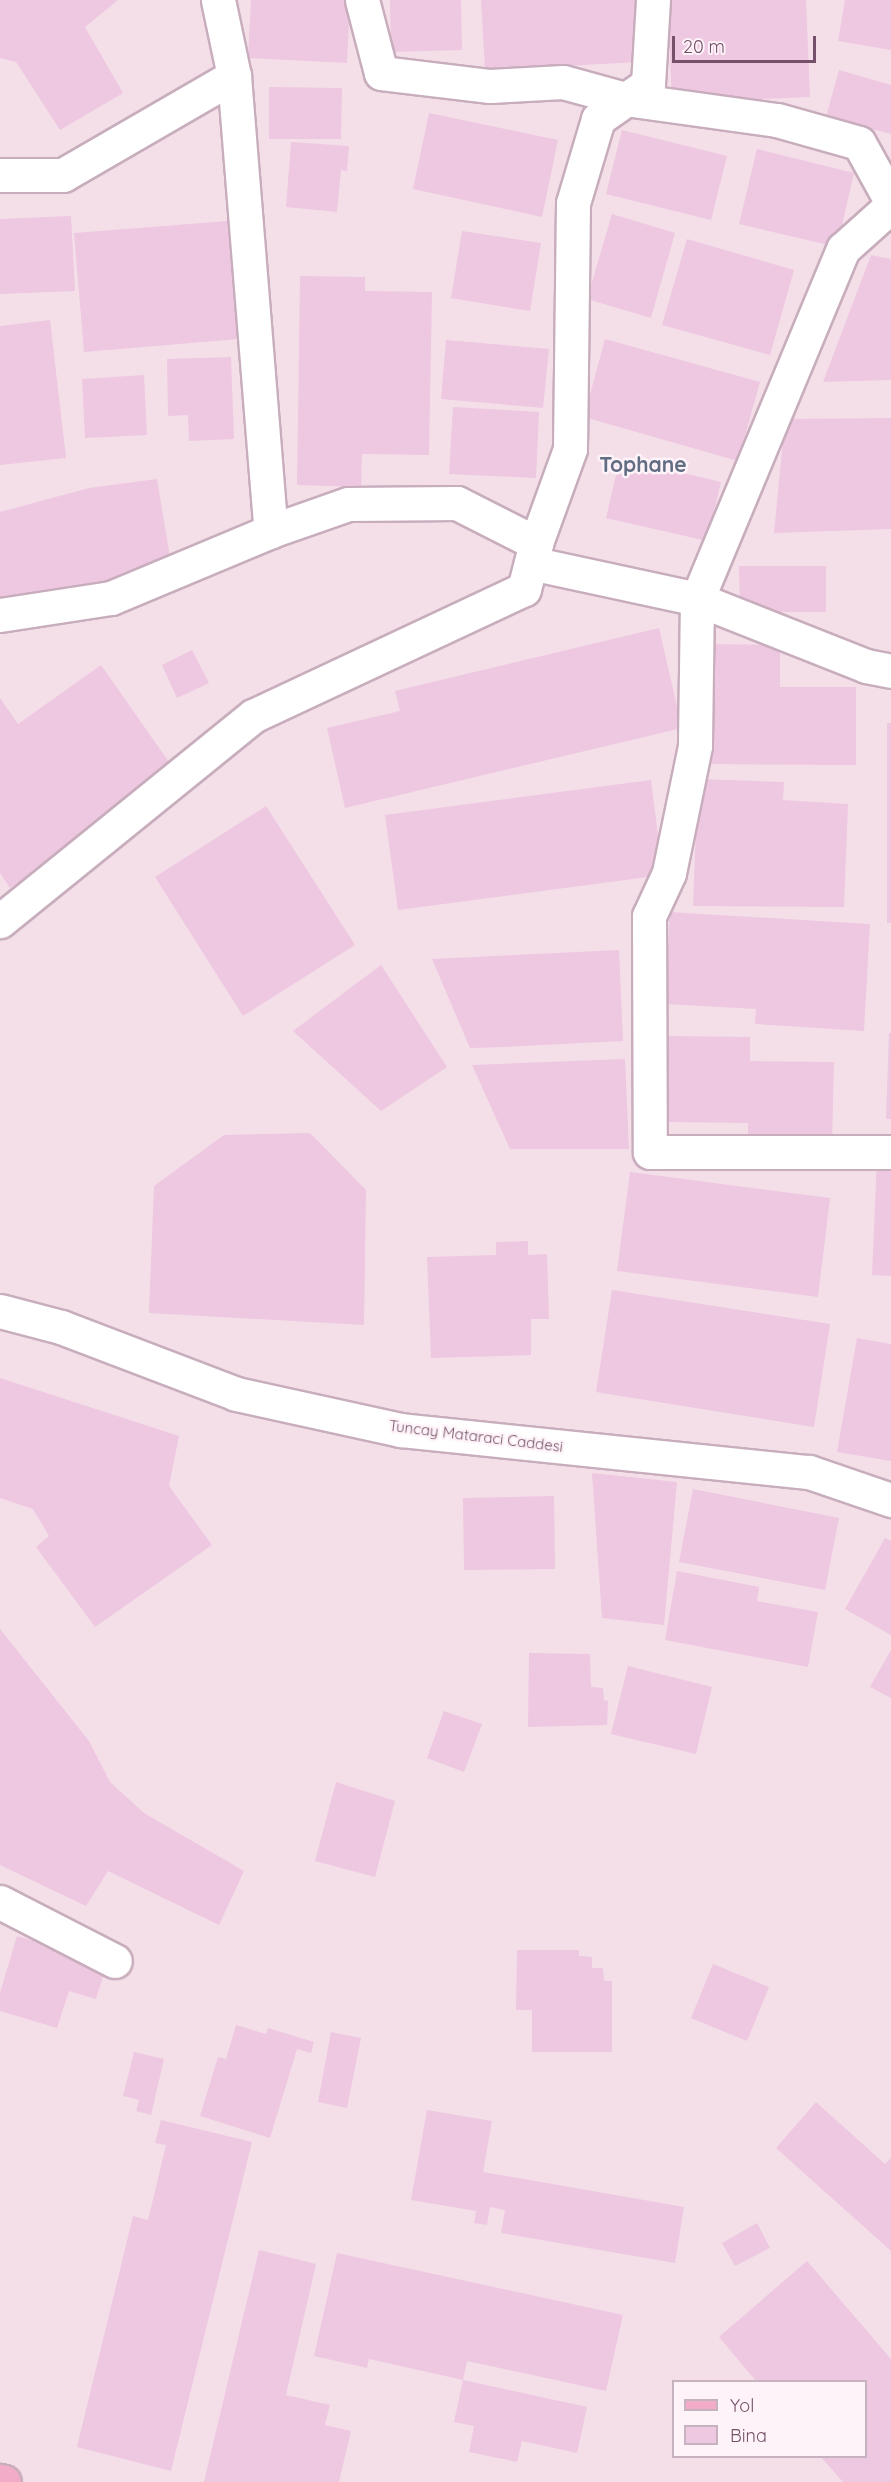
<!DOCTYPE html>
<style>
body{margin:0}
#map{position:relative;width:891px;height:2482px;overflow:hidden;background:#fbedf3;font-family:Quicksand,sans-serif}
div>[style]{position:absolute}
.residential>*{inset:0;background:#f4dfe9}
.building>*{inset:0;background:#eec7e0}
.roads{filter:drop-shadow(2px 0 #c8adbd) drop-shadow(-2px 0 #c8adbd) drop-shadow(0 2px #c8adbd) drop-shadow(0 -2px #c8adbd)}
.minor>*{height:33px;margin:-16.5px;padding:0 16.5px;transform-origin:16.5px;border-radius:16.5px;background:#fff}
.major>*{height:33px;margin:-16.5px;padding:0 16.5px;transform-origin:16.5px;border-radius:16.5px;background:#f3acc8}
span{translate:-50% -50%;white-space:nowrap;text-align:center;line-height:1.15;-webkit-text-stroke:5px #fef3f8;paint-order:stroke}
.street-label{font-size:15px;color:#755169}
.district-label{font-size:21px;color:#606d83;font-weight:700}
.legend{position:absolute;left:672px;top:2380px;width:195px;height:78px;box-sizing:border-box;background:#fef3f8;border:2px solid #c7b2bf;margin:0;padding:8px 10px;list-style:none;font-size:18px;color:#755169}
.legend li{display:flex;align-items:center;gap:12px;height:30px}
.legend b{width:30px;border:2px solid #c7b2bf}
.scale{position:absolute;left:672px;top:36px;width:144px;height:27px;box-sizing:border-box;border:3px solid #755169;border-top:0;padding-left:8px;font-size:18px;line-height:21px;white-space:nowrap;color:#755169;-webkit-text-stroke:4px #fef3f8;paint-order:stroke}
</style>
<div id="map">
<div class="residential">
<div style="clip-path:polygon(evenodd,0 0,891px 0,891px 2482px,0 2482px,0 0,674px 2382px,866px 2382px,866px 2456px,674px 2456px,674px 2382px)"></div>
</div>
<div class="building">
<div style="clip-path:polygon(0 0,118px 0,85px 27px,123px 93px,60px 130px,16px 62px,0 58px)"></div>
<div style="clip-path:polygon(251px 0,350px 0,347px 63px,248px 58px)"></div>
<div style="clip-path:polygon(390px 0,461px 0,462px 50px,391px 52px)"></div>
<div style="clip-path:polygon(481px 0,637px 0,641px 62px,485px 70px)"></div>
<div style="clip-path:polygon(668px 0,806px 0,810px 97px,672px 103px)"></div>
<div style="clip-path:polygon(845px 0,891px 0,891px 50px,838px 41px)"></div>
<div style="clip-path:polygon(839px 70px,891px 85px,891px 134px,826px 117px)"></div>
<div style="clip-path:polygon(269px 87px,342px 88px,341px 139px,269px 139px)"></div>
<div style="clip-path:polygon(429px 113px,558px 140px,542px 217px,413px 189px)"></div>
<div style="clip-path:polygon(622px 130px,727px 156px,711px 220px,606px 194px)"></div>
<div style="clip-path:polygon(291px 142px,349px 146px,347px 171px,341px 170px,337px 212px,286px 207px)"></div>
<div style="clip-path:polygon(757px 149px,854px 173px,837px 247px,739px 224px)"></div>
<div style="clip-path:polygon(612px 214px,675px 233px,651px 318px,587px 299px)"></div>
<div style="clip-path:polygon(71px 216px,75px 291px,0 294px,0 219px)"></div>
<div style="clip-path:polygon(228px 221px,238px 339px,84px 352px,74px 233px)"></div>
<div style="clip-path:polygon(462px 231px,541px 243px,530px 311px,451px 298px)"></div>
<div style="clip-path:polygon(687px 239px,794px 270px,770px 355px,662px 325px)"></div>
<div style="clip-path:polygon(871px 255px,891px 259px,891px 380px,823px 382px)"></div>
<div style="clip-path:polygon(300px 276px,365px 277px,365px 291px,432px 292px,429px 455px,362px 454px,361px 487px,297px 485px)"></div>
<div style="clip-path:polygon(50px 320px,66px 458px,0 465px,0 326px)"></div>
<div style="clip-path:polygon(605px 339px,760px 382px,738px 461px,584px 417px)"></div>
<div style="clip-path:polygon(446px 340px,549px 349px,543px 408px,441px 399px)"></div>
<div style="clip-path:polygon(231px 357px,234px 439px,189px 441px,188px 415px,168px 416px,167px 359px)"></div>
<div style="clip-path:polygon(144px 375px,147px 435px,85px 438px,82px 379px)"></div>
<div style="clip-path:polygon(453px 407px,539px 412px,536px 478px,449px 474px)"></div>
<div style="clip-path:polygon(891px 418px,891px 529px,774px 533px,785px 419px)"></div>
<div style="clip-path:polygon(620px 458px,721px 482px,707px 541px,606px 518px)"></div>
<div style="clip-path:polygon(157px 479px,172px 569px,0 602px,0 512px,89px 488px)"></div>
<div style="clip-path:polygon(739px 566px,826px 566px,826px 612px,740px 612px)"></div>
<div style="clip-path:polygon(659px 628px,682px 728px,345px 808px,327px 728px,400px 711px,395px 691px)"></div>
<div style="clip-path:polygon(702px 644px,780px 645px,780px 687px,856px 687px,856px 765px,702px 764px)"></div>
<div style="clip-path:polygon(192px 650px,209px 683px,177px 698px,162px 665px)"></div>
<div style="clip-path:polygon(101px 665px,176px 772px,10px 888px,0 873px,0 698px,18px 724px)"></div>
<div style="clip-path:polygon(887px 723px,891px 723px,891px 923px,887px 923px)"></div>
<div style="clip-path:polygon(698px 779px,784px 782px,783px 800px,848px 804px,844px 907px,693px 906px)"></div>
<div style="clip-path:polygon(651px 780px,663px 875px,398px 910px,385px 815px)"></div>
<div style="clip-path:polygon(266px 806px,355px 945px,243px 1016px,155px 877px)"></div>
<div style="clip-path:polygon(670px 912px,870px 924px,864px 1031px,755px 1024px,756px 1009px,665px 1004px)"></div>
<div style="clip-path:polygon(619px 950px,623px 1041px,504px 1047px,470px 1048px,432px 959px)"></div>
<div style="clip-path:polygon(381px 965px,447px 1067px,381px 1111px,293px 1031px)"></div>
<div style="clip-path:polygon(889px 1033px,891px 1033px,891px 1119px,886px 1119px)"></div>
<div style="clip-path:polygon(668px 1036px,750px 1037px,750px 1061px,834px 1062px,832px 1143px,748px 1142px,748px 1123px,666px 1122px)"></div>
<div style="clip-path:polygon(625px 1059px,629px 1149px,510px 1149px,472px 1065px)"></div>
<div style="clip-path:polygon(310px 1133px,366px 1190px,364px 1325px,149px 1313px,154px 1186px,224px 1135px)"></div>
<div style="clip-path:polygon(877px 1159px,891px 1159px,891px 1276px,872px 1275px)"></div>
<div style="clip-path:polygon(630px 1172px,830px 1198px,818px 1297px,617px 1271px)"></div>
<div style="clip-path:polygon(528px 1241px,528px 1255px,547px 1254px,549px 1319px,531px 1319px,531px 1355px,431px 1358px,427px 1257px,496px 1255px,496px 1242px)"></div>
<div style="clip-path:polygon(612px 1290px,830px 1324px,814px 1427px,596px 1392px)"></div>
<div style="clip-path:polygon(857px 1338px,891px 1344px,891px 1461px,837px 1452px)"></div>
<div style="clip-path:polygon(0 1378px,179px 1436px,169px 1486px,212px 1545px,95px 1627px,36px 1547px,49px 1536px,33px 1509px,0 1498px)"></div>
<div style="clip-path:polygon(592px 1473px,677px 1482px,664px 1625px,602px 1618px)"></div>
<div style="clip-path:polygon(693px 1489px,839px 1518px,825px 1590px,679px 1562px)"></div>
<div style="clip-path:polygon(554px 1496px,555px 1569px,464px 1570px,463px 1498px)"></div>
<div style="clip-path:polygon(885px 1538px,891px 1541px,891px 1635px,845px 1609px)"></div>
<div style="clip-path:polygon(677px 1571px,759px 1587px,757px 1601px,818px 1612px,808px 1667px,665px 1640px)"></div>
<div style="clip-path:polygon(0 1629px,89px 1741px,110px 1782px,144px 1813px,244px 1871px,219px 1925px,108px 1871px,86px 1906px,0 1865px)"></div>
<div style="clip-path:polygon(891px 1650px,891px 1698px,870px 1687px)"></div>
<div style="clip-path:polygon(529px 1653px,590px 1654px,591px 1687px,603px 1688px,604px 1700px,608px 1701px,607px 1725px,528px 1727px)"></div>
<div style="clip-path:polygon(628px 1666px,712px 1687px,696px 1754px,611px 1734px)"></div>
<div style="clip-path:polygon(444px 1711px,482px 1724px,464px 1772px,427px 1758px)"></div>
<div style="clip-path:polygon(336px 1782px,395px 1801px,375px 1877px,315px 1861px)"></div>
<div style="clip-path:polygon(17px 1936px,107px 1963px,96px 1999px,69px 1991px,57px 2028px,0 2011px,0 1993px)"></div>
<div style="clip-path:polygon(517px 1950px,579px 1950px,579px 1956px,592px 1957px,592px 1968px,603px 1968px,604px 1981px,612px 1981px,612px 2052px,532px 2052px,532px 2010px,516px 2010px)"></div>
<div style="clip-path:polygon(713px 1964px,769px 1987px,747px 2041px,691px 2018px)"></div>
<div style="clip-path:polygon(236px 2025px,266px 2034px,268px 2028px,314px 2042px,311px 2053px,297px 2049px,270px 2138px,200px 2116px,218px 2057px,226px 2059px)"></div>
<div style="clip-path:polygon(331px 2032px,361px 2038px,347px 2108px,318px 2102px)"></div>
<div style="clip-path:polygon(134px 2052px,164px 2059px,151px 2115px,136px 2111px,139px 2100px,123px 2096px)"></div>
<div style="clip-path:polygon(816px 2102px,885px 2164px,891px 2158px,891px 2251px,776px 2148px)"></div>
<div style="clip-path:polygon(427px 2110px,492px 2121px,483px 2172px,684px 2207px,675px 2263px,501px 2233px,505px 2210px,490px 2207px,487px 2225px,474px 2223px,476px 2211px,411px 2200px)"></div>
<div style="clip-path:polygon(161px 2120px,252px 2142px,171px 2471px,77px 2447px,133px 2216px,148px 2220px,166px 2145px,155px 2143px)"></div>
<div style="clip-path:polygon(757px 2223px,770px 2248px,735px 2266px,722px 2243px)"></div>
<div style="clip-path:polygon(259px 2250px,316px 2264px,286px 2395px,330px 2405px,325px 2425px,351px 2431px,339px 2482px,204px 2482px)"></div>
<div style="clip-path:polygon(337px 2253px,623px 2315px,606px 2391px,467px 2361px,463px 2380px,369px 2359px,367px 2368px,314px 2356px)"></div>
<div style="clip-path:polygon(807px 2261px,891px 2359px,891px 2482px,843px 2482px,821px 2457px,866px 2457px,866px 2382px,757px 2382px,719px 2337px)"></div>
<div style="clip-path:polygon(463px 2380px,587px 2407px,577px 2453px,522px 2441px,517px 2462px,469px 2452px,474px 2426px,454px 2422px)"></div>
</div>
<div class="roads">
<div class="minor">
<div style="left:218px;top:0;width:78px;rotate:78.1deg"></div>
<div style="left:234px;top:76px;width:457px;rotate:85.4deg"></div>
<div style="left:362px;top:0;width:75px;rotate:75.4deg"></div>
<div style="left:381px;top:73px;width:110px;rotate:6.8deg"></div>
<div style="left:490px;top:86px;width:73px;rotate:-3.1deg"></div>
<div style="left:563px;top:82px;width:64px;rotate:15.3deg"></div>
<div style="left:625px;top:99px;width:153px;rotate:7.9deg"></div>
<div style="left:777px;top:120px;width:85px;rotate:15.7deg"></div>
<div style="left:859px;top:143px;width:66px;rotate:61.1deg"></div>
<div style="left:0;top:175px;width:63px"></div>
<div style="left:63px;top:175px;width:198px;rotate:-30.1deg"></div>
<div style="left:891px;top:206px;width:64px;rotate:138.1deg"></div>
<div style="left:843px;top:249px;width:379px;rotate:112.6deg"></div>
<div style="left:697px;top:599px;width:147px;rotate:90.8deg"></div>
<div style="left:695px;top:746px;width:130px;rotate:101.6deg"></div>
<div style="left:669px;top:873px;width:47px;rotate:114.9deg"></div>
<div style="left:649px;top:916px;width:236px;rotate:89.8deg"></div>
<div style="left:650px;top:1152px;width:241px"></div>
<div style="left:536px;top:543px;width:100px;rotate:-70.1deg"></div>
<div style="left:570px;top:449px;width:246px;rotate:-89.3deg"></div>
<div style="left:573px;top:203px;width:88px;rotate:-73.4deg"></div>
<div style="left:598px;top:119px;width:61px;rotate:-35deg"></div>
<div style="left:648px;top:84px;width:84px;rotate:-86.6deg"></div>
<div style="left:531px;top:563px;width:170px;rotate:12.2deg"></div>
<div style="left:697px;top:599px;width:182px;rotate:21.6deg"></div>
<div style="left:866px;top:666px;width:25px;rotate:11deg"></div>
<div style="left:0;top:615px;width:112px;rotate:-8.7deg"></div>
<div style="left:111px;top:598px;width:173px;rotate:-22.7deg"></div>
<div style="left:271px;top:531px;width:82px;rotate:-19.3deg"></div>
<div style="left:348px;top:504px;width:109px;rotate:-0.5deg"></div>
<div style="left:457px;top:503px;width:89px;rotate:26.9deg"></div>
<div style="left:536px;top:543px;width:48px;rotate:104.6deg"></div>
<div style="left:524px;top:589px;width:299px;rotate:154.9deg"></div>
<div style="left:253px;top:716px;width:326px;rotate:141deg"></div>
<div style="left:0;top:1311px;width:63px;rotate:14.7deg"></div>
<div style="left:61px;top:1327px;width:187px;rotate:20.9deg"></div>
<div style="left:236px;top:1394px;width:169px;rotate:12.3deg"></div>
<div style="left:401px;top:1430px;width:410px;rotate:5.9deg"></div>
<div style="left:809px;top:1472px;width:87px;rotate:18.9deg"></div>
<div style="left:0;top:1902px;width:129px;rotate:27.2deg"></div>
</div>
<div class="major">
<div style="left:0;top:2481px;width:4px;rotate:14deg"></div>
</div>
</div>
<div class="street-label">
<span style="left:476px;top:1436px;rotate:7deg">Tuncay Mataraci Caddesi</span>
</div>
<div class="district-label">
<span style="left:643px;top:464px">Tophane</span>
</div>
<ul class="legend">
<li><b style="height:8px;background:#f3acc8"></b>Yol</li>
<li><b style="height:16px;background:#eec7e0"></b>Bina</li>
</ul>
<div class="scale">20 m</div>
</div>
